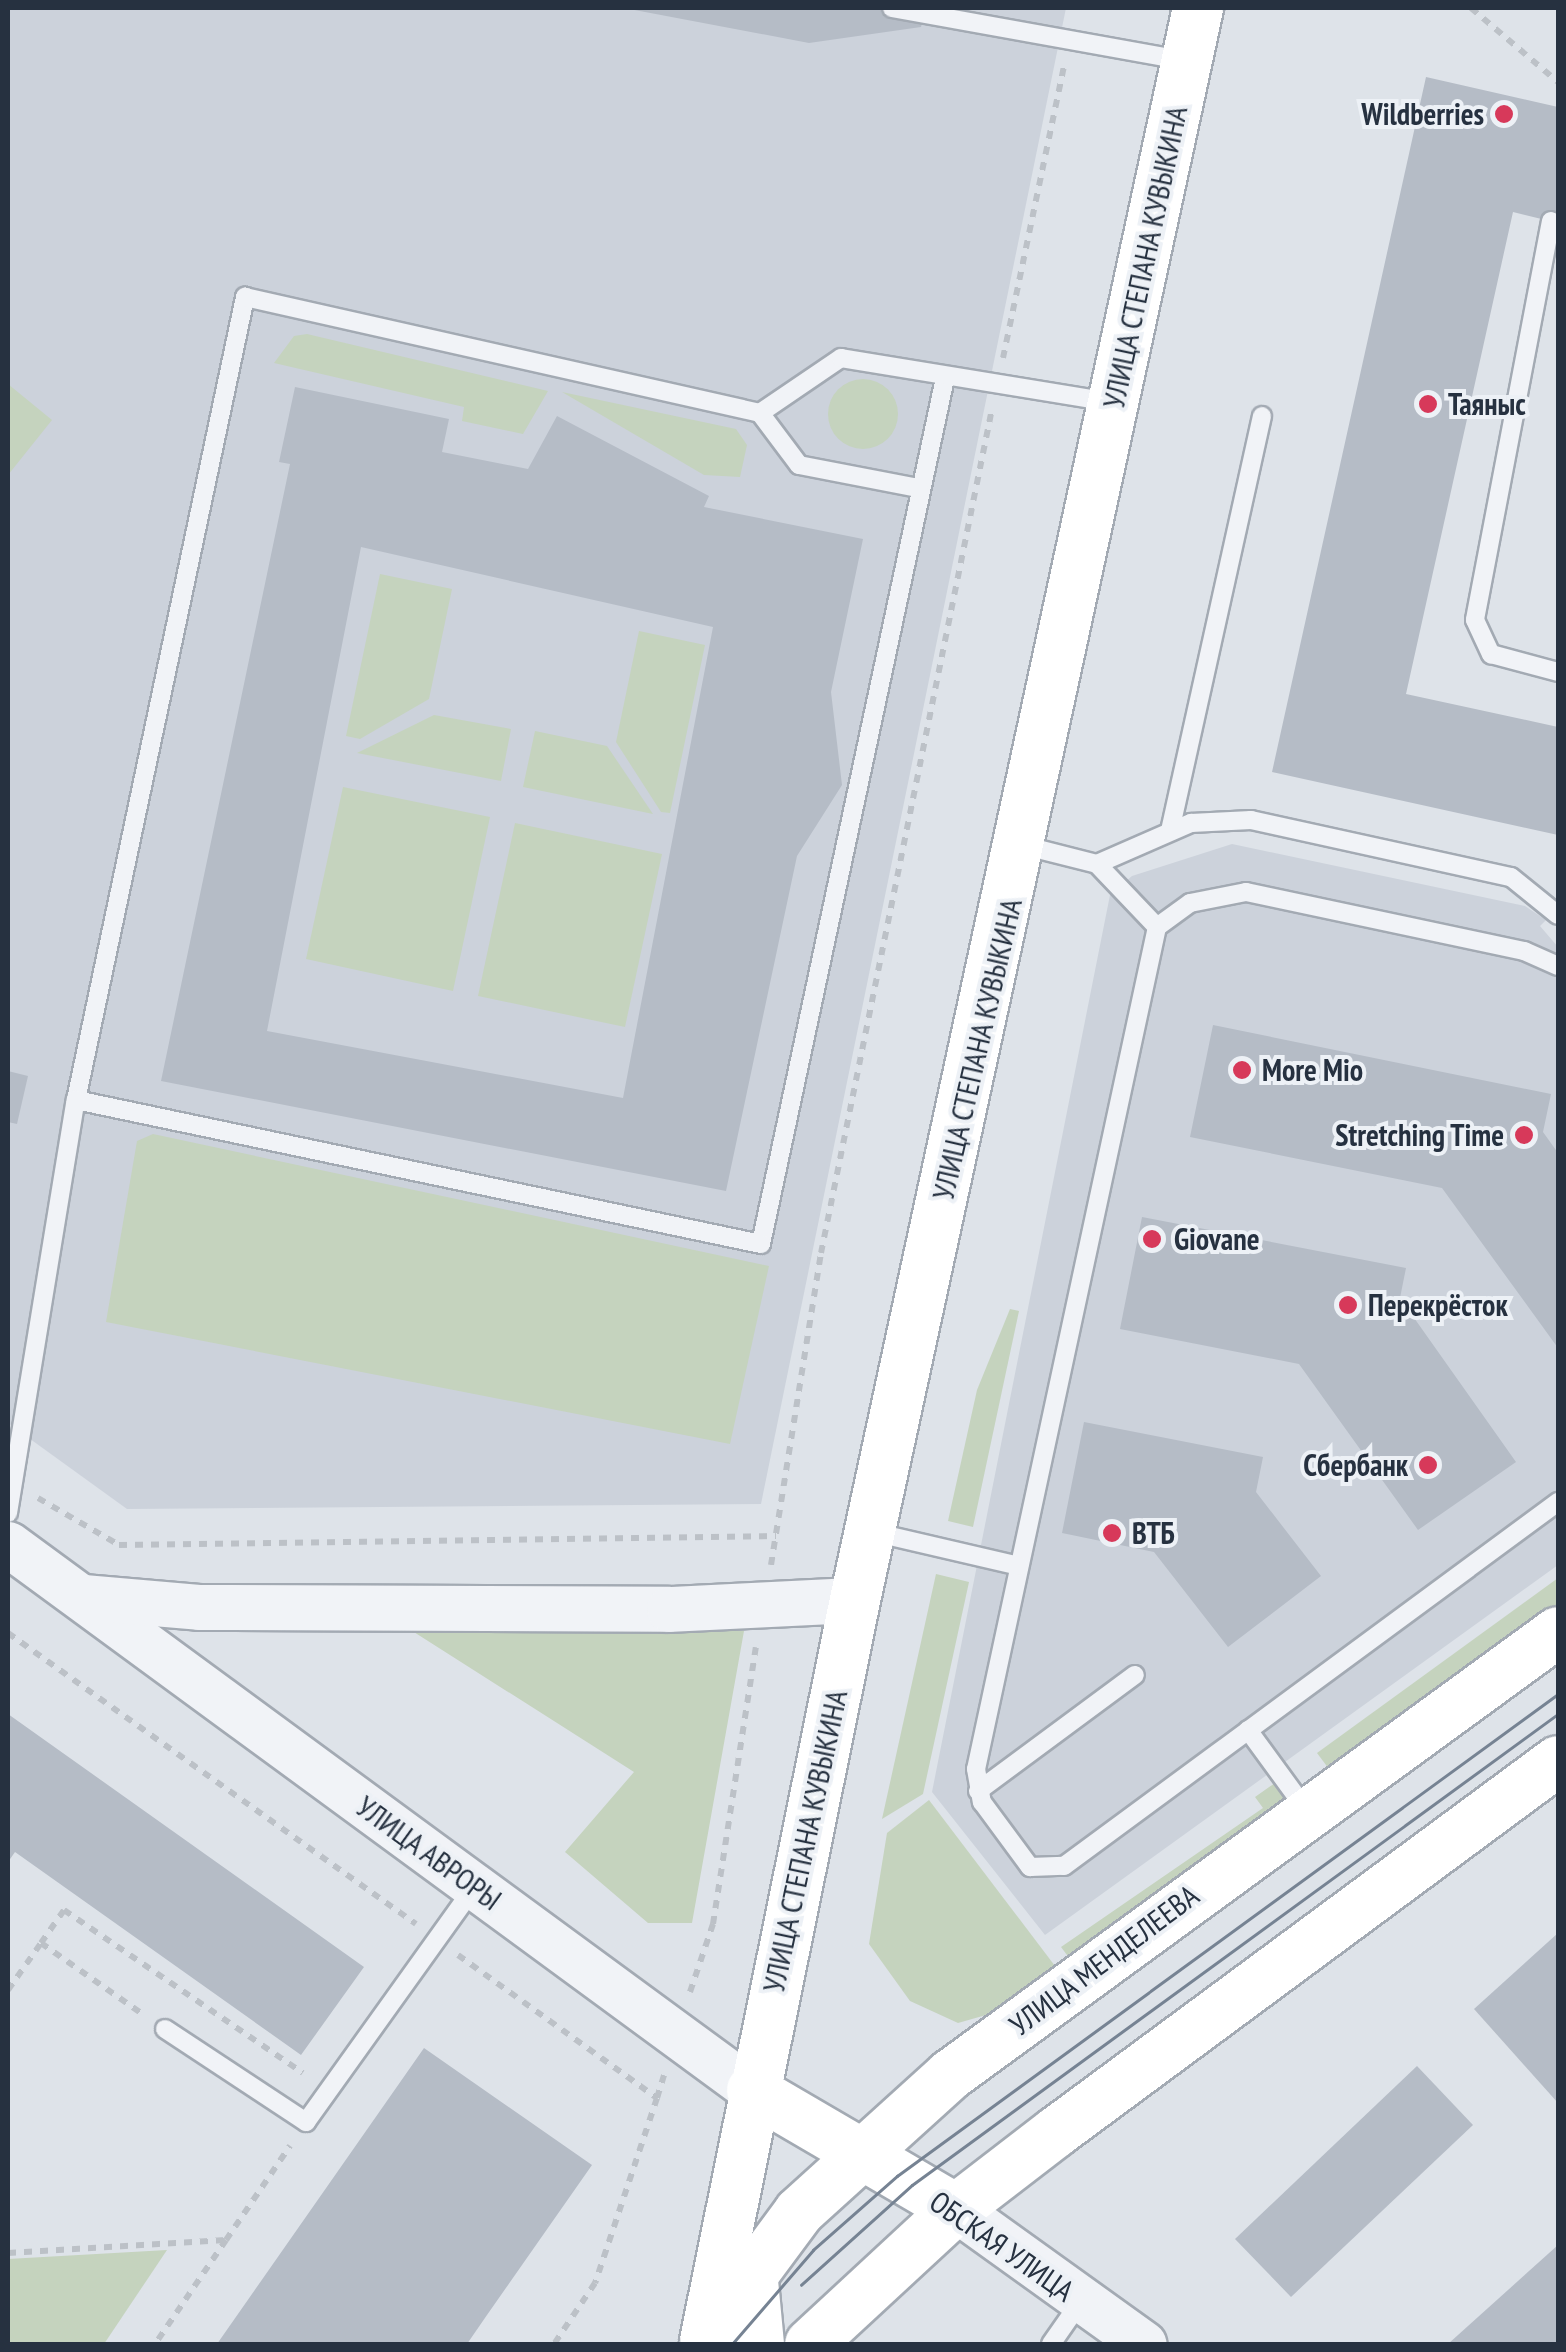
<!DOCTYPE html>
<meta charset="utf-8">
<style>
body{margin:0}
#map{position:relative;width:1566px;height:2352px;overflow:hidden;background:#dee3e9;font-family:"PT Sans Narrow",sans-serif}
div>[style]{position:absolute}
.built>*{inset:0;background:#ccd2db}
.green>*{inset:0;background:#c5d3be}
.round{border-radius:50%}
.building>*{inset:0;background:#b5bcc6}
.path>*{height:6px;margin-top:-3px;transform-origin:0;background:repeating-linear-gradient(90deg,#bcc1c7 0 8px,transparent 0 16px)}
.roads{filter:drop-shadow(2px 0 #a3aab3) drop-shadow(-2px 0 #a3aab3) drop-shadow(0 2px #a3aab3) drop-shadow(0 -2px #a3aab3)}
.service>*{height:18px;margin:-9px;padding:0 9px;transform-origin:9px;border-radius:9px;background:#f1f3f7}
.tertiary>*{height:45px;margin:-22.5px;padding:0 22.5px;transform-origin:22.5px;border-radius:22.5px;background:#f1f3f7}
.secondary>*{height:50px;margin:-25px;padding:0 25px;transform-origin:25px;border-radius:25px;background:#fff}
.tram>*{height:2.5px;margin:-1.25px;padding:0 1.25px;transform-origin:1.25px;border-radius:1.25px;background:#768393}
.dots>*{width:28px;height:28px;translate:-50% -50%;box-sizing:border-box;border:5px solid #edf1f6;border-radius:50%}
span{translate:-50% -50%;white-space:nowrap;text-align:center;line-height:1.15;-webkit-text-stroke:8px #edf1f6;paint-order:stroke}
.poi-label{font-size:30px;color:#263140;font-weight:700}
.right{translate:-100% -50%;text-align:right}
.left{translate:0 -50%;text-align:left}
.street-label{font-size:30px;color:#263140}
.frame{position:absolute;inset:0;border:10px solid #263140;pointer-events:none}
</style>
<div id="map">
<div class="built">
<div style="clip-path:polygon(8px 8px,1066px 8px,761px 1504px,127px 1509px,8px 1423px)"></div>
<div style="clip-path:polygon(1232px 844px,1525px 906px,1546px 920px,1540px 926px,1558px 947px,1558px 1565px,1045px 1935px,932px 1792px,1110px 895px,1132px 876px)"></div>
</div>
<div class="green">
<div style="clip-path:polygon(307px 334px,548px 391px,523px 434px,462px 421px,464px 407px,274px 363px,294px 336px)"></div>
<div class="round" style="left:828px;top:379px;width:70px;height:70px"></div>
<div style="clip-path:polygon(8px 384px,52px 420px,8px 475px)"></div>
<div style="clip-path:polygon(562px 392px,736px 429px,747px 445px,740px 477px,704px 475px)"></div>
<div style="clip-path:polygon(380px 574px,452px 589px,429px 699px,360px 739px,346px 736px)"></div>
<div style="clip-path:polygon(639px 631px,705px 645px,670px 813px,661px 812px,616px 742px)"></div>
<div style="clip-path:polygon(434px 715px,511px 729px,501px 781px,357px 753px)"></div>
<div style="clip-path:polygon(535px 731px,607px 746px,653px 814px,523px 787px)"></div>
<div style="clip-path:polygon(343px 787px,490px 817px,453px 991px,306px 959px)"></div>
<div style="clip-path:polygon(515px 823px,662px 854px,625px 1027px,478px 996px)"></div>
<div style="clip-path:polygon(153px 1134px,769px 1266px,730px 1444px,106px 1322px,137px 1141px)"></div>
<div style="clip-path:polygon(1010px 1309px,1019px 1311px,973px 1527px,948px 1521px,977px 1390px)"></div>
<div style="clip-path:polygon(936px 1574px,969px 1582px,923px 1794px,882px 1819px)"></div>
<div style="clip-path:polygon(1558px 1578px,1558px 1609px,1332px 1773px,1317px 1753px)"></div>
<div style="clip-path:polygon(406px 1627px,744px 1631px,692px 1923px,648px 1923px,565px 1852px,634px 1772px)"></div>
<div style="clip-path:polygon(1275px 1783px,1291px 1806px,1070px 1959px,1061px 1947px,1263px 1808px,1255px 1797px)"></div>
<div style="clip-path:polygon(929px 1800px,1055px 1966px,1000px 2011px,958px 2023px,910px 2001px,869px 1944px,887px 1833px)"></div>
<div style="clip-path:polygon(167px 2250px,104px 2344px,8px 2344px,8px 2259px)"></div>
</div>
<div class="building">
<div style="clip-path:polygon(624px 8px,926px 8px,921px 27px,809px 43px)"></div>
<div style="clip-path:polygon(1426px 77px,1558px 107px,1558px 223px,1513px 212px,1406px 694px,1558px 727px,1558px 835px,1272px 772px)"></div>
<div style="clip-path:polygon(evenodd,295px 387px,449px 419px,442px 452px,528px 469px,557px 416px,709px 496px,704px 507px,863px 539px,831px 692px,842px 785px,797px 856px,726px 1191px,161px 1081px,290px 464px,279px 462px,295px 387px,361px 547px,713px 627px,623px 1098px,267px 1031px,361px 547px)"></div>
<div style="clip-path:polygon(1213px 1025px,1551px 1094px,1543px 1132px,1558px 1153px,1558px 1348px,1442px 1188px,1190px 1137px)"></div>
<div style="clip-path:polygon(8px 1071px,28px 1076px,17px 1124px,8px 1122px)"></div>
<div style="clip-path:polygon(1142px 1217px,1406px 1268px,1400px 1298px,1516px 1462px,1418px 1530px,1299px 1364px,1120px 1329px)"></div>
<div style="clip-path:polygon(1084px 1422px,1263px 1457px,1256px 1492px,1321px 1576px,1228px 1647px,1154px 1552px,1062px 1533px)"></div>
<div style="clip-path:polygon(8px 1714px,364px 1967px,301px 2055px,15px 1852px,8px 1862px)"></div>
<div style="clip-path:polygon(1558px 1933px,1558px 2103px,1474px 2009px)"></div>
<div style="clip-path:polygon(424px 2048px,592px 2165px,487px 2315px,467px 2344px,217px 2344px)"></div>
<div style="clip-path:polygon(1417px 2066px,1473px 2125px,1291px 2297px,1235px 2239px)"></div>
<div style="clip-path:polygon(1558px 2245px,1558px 2344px,1448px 2344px)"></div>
</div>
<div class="path">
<div style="left:1471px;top:8px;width:114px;rotate:40.4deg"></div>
<div style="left:1003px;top:358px;width:297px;rotate:-78.2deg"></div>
<div style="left:38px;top:1498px;width:94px;rotate:30.1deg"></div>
<div style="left:119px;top:1545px;width:657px;rotate:-0.78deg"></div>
<div style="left:771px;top:1565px;width:316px;rotate:-80.9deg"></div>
<div style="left:821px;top:1253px;width:861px;rotate:-78.55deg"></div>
<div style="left:8px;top:1633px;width:501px;rotate:35.5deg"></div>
<div style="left:41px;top:1943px;width:40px;rotate:-55.1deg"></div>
<div style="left:64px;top:1910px;width:289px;rotate:34.3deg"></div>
<div style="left:458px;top:1955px;width:245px;rotate:35.7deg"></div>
<div style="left:657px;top:2098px;width:195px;rotate:108.5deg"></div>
<div style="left:595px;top:2283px;width:73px;rotate:123.9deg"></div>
<div style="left:8px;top:1990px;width:57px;rotate:-54.9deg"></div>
<div style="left:41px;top:1943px;width:126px;rotate:35deg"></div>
<div style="left:690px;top:1992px;width:72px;rotate:-71.3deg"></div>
<div style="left:713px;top:1924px;width:280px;rotate:-81.2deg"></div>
<div style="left:657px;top:2098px;width:24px;rotate:-73deg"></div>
<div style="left:226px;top:2240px;width:114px;rotate:-55.8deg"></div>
<div style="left:8px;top:2253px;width:218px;rotate:-3.4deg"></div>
<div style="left:226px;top:2240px;width:126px;rotate:124.3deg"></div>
</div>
<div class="roads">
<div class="service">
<div style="left:892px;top:8px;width:294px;rotate:10.2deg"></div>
<div style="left:1551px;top:221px;width:406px;rotate:100.8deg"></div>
<div style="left:1475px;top:620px;width:38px;rotate:65deg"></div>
<div style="left:1491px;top:654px;width:69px;rotate:15deg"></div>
<div style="left:945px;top:378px;width:885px;rotate:102deg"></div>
<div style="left:761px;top:1244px;width:700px;rotate:-168.13deg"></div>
<div style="left:76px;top:1100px;width:821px;rotate:-78.11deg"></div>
<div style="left:245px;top:297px;width:528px;rotate:12.69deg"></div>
<div style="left:760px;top:413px;width:98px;rotate:-34.2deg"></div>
<div style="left:841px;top:358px;width:272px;rotate:9.3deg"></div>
<div style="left:760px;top:413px;width:65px;rotate:53.1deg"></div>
<div style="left:799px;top:465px;width:122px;rotate:10.9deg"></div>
<div style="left:1170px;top:831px;width:425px;rotate:-77.5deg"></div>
<div style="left:1022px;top:845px;width:77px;rotate:14.2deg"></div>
<div style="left:1097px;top:864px;width:103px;rotate:-23.6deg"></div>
<div style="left:1191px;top:823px;width:60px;rotate:-2.9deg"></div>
<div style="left:1251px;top:820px;width:266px;rotate:12.4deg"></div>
<div style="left:1511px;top:877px;width:60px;rotate:39deg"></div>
<div style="left:1097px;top:864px;width:87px;rotate:46.4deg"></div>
<div style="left:1558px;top:966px;width:37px;rotate:-156deg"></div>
<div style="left:1524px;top:951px;width:284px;rotate:-168deg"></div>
<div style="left:1246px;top:892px;width:57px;rotate:168.9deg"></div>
<div style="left:1190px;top:903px;width:41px;rotate:144deg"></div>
<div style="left:1157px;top:927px;width:861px;rotate:102.13deg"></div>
<div style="left:976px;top:1769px;width:34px;rotate:80deg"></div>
<div style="left:982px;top:1802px;width:81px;rotate:53.6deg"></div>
<div style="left:1030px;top:1867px;width:34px;rotate:-2deg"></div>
<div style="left:1064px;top:1866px;width:614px;rotate:-36.38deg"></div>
<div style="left:8px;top:1513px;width:419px;rotate:-80.7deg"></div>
<div style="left:873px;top:1532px;width:150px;rotate:13.1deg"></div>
<div style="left:1248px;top:1730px;width:100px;rotate:53.9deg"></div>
<div style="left:978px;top:1791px;width:195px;rotate:-36.5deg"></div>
<div style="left:165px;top:2029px;width:169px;rotate:33.4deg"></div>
<div style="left:306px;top:2122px;width:289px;rotate:-54.4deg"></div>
<div style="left:1051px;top:2344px;width:52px;rotate:-55.1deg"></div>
</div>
<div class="tertiary">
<div style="left:8px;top:1544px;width:923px;rotate:36.27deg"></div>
<div style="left:83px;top:1597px;width:116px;rotate:4.9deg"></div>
<div style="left:199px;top:1607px;width:470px;rotate:0.2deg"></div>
<div style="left:669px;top:1609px;width:186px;rotate:-2.8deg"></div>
<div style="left:956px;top:2209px;width:231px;rotate:35.7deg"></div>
</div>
<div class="secondary">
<div style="left:752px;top:2090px;width:236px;rotate:30.3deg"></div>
<div style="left:751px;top:2260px;width:84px;rotate:84.6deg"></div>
<div style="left:717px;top:2323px;width:138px;rotate:-53.5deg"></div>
<div style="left:799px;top:2212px;width:204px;rotate:-42.2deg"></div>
<div style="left:950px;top:2075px;width:752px;rotate:-36.08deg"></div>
<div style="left:705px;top:2341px;width:756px;rotate:-78.56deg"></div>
<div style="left:855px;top:1600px;width:1629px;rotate:-77.84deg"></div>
<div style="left:810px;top:2344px;width:199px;rotate:-42.8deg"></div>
<div style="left:956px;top:2209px;width:126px;rotate:-37.6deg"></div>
<div style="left:1056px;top:2132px;width:624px;rotate:-36.47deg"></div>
</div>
</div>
<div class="tram">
<div style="left:801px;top:2285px;width:149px;rotate:-42deg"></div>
<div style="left:912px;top:2185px;width:799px;rotate:-36.1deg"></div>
<div style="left:732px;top:2344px;width:124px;rotate:-49.2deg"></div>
<div style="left:813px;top:2250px;width:112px;rotate:-41.4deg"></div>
<div style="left:897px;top:2176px;width:818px;rotate:-36.1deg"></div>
</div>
<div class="dots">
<div style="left:1504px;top:114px;background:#d7395a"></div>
<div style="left:1428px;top:404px;background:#d7395a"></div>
<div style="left:1242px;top:1070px;background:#d7395a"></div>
<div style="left:1524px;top:1135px;background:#d7395a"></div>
<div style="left:1152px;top:1239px;background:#d7395a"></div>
<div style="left:1348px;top:1305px;background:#d7395a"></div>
<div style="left:1428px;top:1465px;background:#d7395a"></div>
<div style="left:1112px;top:1533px;background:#d7395a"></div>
</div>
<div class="poi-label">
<span class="right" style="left:1484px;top:114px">Wildberries</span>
<span class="left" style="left:1448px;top:404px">Таяныс</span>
<span class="left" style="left:1262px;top:1070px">More Mio</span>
<span class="right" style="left:1504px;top:1135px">Stretching Time</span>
<span class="left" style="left:1174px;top:1239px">Giovane</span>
<span class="left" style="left:1368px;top:1305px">Перекрёсток</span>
<span class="right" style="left:1408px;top:1465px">Сбербанк</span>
<span class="left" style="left:1132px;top:1533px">ВТБ</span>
</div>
<div class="street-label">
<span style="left:1145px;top:257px;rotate:-78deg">УЛИЦА СТЕПАНА КУВЫКИНА</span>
<span style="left:977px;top:1049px;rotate:-77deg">УЛИЦА СТЕПАНА КУВЫКИНА</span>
<span style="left:805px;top:1841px;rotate:-78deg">УЛИЦА СТЕПАНА КУВЫКИНА</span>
<span style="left:429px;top:1853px;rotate:36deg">УЛИЦА АВРОРЫ</span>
<span style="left:1104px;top:1960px;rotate:-37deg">УЛИЦА МЕНДЕЛЕЕВА</span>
<span style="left:1002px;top:2246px;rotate:35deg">ОБСКАЯ УЛИЦА</span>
</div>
<div class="frame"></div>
</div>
